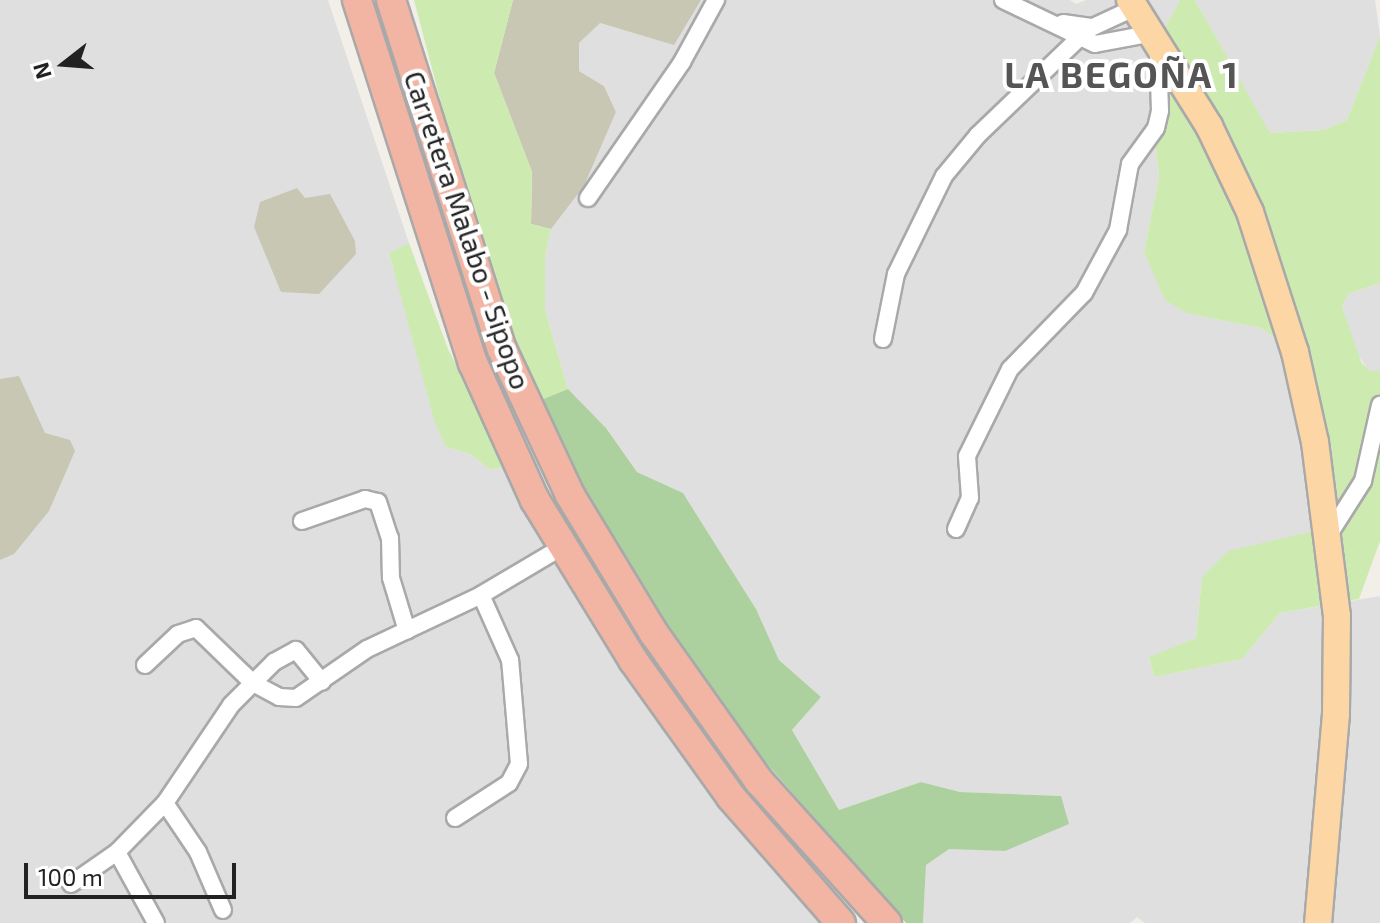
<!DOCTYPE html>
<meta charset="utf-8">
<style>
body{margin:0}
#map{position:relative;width:1380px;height:923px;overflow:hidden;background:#f2efe9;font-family:"Exo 2",sans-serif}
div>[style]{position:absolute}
.residential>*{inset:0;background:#e0dfdf}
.construction>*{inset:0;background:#c7c7b4}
.grass>*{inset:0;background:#cdebb0}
.forest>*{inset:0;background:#add19e}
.roads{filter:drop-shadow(2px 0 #a9a9a9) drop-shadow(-2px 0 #a9a9a9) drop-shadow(0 2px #a9a9a9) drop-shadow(0 -2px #a9a9a9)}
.minor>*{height:16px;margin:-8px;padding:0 8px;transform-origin:8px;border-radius:8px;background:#fff}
.primary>*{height:26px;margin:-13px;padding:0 13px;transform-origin:13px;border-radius:13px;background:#fcd6a4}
.trunk>*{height:28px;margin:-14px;padding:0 14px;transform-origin:14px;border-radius:14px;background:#f2b4a3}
span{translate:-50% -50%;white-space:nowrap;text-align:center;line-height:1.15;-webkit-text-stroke:8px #fff;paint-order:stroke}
.street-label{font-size:28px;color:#222}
.district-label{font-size:36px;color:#555;font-weight:700;letter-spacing:2px}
.north{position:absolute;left:24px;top:24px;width:80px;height:80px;-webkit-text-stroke:6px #fff;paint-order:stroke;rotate:253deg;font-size:22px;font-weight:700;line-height:32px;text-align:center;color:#222}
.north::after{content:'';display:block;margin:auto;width:28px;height:36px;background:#222;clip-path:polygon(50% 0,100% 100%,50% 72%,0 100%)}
.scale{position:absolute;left:24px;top:863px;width:212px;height:36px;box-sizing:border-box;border:4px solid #222;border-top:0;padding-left:10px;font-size:24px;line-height:28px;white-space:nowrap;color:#222;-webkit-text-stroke:6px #fff;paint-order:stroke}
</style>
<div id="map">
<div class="residential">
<div style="clip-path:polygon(0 0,328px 0,409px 243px,389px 254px,446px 447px,470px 454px,491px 470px,521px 461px,555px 537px,830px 923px,0 923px)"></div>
<div style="clip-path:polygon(701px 0,1070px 0,1076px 4px,1086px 0,1180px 0,1147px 62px,1159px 177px,1144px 252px,1186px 313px,1261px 328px,1283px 343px,1333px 529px,1202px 577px,1196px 638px,1149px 658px,1154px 677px,1242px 659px,1280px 613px,1380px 596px,1380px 923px,1145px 923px,1137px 917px,1130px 923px,923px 923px,926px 865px,949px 848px,1005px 851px,1061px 796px,960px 792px,921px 782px,839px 810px,792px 730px,821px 697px,779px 660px,756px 609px,683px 493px,637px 472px,606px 428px,568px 389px,545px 310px,545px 257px,551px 229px,584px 186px,616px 112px,604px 86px,579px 71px,579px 43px,599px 23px,673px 44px)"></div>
<div style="clip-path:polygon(1195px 0,1375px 0,1380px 36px,1347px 120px,1323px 130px,1269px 133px)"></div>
<div style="clip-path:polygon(1380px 283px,1380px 371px,1370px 372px,1352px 347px,1342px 305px,1348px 294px)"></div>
</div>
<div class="construction">
<div style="clip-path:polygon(513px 0,701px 0,674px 45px,600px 23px,579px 43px,579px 71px,604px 86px,616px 112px,584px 186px,551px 229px,531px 224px,532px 172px,494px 73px)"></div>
<div style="clip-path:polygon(297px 188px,305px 198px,330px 194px,355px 241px,356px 254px,319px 294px,281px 292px,254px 227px,260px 202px)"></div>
<div style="clip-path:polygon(19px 376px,45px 433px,70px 440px,75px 451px,49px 511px,14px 554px,0 560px,0 379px)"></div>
</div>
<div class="grass">
<div style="clip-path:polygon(414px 0,513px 0,494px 73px,532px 172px,531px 224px,551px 229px,545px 257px,545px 310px,568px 389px,536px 402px,478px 244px)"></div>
<div style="clip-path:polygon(1180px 0,1195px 0,1270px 133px,1323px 130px,1347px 120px,1380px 36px,1380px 283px,1348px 294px,1342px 306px,1361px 362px,1370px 371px,1380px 371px,1380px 541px,1359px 599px,1280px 613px,1242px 659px,1154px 677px,1149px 657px,1196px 638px,1202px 577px,1228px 551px,1323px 529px,1283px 343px,1261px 328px,1186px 313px,1165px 300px,1144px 252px,1159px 177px,1147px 62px)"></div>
<div style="clip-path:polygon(409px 243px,448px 349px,508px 465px,491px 470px,470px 454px,446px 447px,435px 423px,389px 253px)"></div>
</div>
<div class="forest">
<div style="clip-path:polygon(568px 389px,606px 428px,637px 472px,683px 493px,756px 609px,779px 660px,821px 697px,792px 730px,839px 810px,921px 782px,960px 792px,1061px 796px,1069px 824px,1005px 851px,949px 849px,926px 865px,923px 923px,906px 923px,760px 756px,650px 603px,577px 482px,536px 402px)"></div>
</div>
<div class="roads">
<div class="minor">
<div style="left:1003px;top:0;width:102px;rotate:25.6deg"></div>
<div style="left:1095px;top:44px;width:59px;rotate:-10.7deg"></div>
<div style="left:1063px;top:23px;width:30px;rotate:8deg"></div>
<div style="left:1093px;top:27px;width:47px;rotate:-24.9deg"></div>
<div style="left:588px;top:198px;width:165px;rotate:-55.3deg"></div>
<div style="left:682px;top:62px;width:71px;rotate:-61.3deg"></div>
<div style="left:883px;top:339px;width:66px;rotate:-78.7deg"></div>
<div style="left:896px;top:274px;width:109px;rotate:-63.9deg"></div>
<div style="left:944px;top:176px;width:53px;rotate:-50.3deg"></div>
<div style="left:978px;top:135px;width:140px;rotate:-43.8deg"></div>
<div style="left:302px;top:521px;width:67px;rotate:-19.2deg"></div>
<div style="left:365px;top:499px;width:13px;rotate:13deg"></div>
<div style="left:378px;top:502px;width:38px;rotate:72deg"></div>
<div style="left:390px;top:538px;width:40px;rotate:88.6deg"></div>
<div style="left:391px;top:578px;width:55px;rotate:73.2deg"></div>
<div style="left:956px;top:529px;width:34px;rotate:-66deg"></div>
<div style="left:970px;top:498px;width:42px;rotate:-94.1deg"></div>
<div style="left:967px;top:456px;width:97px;rotate:-63.7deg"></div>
<div style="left:1010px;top:369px;width:106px;rotate:-45.8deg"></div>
<div style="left:1084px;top:293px;width:72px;rotate:-61.6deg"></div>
<div style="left:1118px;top:230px;width:67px;rotate:-79.7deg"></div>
<div style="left:1130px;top:164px;width:44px;rotate:-54.2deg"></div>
<div style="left:1156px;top:128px;width:17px;rotate:-77deg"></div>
<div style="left:1160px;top:111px;width:61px;rotate:-91.9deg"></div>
<div style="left:1330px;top:533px;width:62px;rotate:-57.6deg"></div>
<div style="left:1363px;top:481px;width:78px;rotate:-77.4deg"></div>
<div style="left:145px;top:665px;width:45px;rotate:-43.2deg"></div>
<div style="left:178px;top:634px;width:19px;rotate:-18deg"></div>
<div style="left:196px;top:628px;width:79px;rotate:44deg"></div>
<div style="left:253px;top:683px;width:30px;rotate:28deg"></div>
<div style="left:279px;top:697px;width:17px;rotate:3deg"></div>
<div style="left:296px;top:698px;width:86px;rotate:-34.6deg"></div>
<div style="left:367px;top:649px;width:126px;rotate:-25.3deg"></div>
<div style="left:481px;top:595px;width:92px;rotate:-30.7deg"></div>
<div style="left:165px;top:803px;width:59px;rotate:56deg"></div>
<div style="left:198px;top:852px;width:63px;rotate:66.7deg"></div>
<div style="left:455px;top:818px;width:64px;rotate:-32.9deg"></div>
<div style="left:509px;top:783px;width:21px;rotate:-62deg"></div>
<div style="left:519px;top:764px;width:104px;rotate:-94.9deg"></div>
<div style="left:510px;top:660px;width:71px;rotate:-114deg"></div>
<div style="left:117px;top:852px;width:81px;rotate:61.2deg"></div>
<div style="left:71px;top:884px;width:56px;rotate:-34.8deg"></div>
<div style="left:117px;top:852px;width:69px;rotate:-45.6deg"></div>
<div style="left:165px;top:803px;width:118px;rotate:-56deg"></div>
<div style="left:231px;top:705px;width:61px;rotate:-45deg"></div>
<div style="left:274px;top:662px;width:25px;rotate:-29deg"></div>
<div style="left:296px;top:650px;width:41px;rotate:50.9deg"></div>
</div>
<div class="primary">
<div style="left:1130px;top:0;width:149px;rotate:57.9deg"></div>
<div style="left:1209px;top:126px;width:95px;rotate:64.5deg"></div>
<div style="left:1250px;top:212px;width:147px;rotate:72.2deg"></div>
<div style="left:1295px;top:352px;width:92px;rotate:77.5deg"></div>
<div style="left:1315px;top:442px;width:175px;rotate:82.8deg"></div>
<div style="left:1337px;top:616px;width:98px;rotate:90.6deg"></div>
<div style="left:1336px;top:714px;width:210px;rotate:94.9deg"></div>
</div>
<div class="trunk">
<div style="left:357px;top:0;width:381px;rotate:72.3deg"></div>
<div style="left:473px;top:363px;width:150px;rotate:65.7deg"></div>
<div style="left:535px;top:500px;width:188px;rotate:58.5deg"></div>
<div style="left:633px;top:660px;width:168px;rotate:54.4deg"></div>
<div style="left:731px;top:797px;width:167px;rotate:48.9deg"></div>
<div style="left:391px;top:0;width:366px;rotate:72.4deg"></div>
<div style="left:502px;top:349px;width:161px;rotate:65deg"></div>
<div style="left:570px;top:495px;width:160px;rotate:58.8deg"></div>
<div style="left:653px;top:632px;width:183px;rotate:54.6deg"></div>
<div style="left:759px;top:781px;width:191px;rotate:48deg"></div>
</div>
</div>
<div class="street-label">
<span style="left:468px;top:230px;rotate:71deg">Carretera Malabo - Sipopo</span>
</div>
<div class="district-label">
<span style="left:1122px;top:74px">LA BEGOÑA 1</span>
</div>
<div class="north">N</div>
<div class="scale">100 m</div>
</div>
